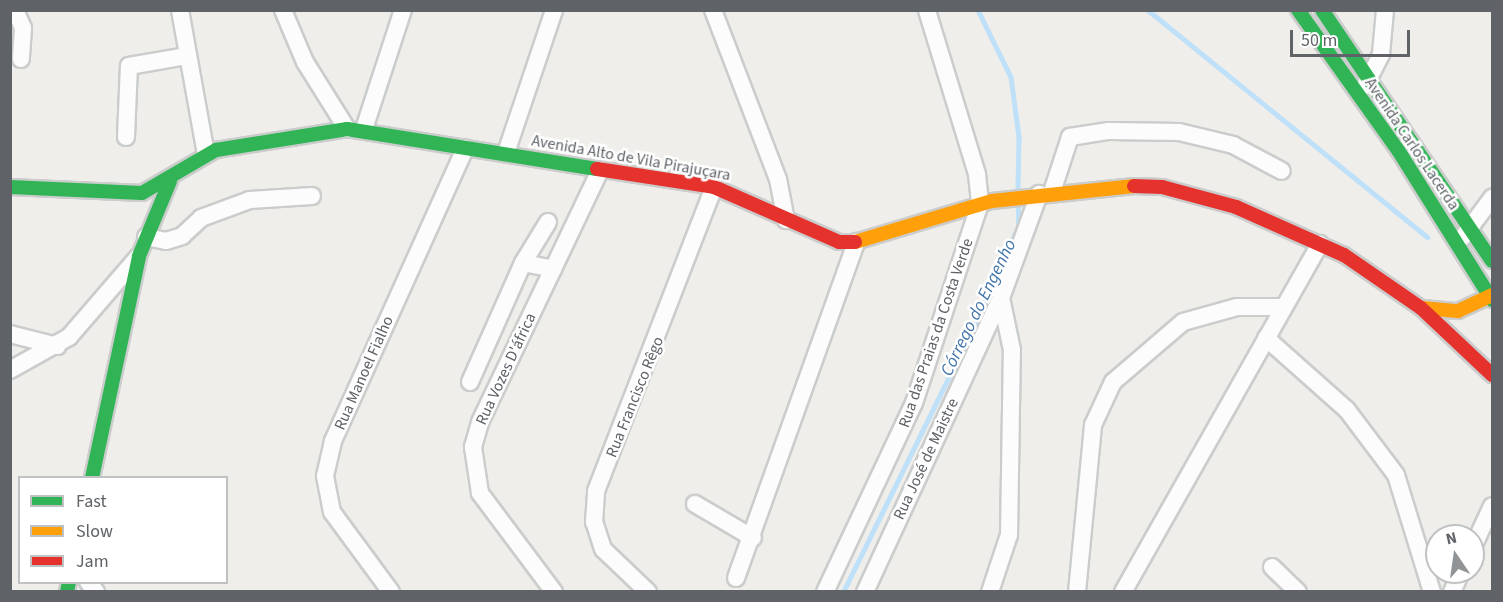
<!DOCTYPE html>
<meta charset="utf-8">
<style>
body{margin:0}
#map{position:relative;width:1503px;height:602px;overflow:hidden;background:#efeeea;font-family:"Source Sans 3",sans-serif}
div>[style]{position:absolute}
.stream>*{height:4.5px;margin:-2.25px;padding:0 2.25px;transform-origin:2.25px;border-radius:2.25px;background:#bfe0f9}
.roads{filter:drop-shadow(2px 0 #cbcccc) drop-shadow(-2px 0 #cbcccc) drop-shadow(0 2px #cbcccc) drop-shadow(0 -2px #cbcccc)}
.street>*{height:16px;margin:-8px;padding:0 8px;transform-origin:8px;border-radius:8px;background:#fdfcfc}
.fast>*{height:14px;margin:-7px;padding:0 7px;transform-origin:7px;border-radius:7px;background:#30b455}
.slow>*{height:14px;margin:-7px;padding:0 7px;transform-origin:7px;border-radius:7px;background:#ff9f0a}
.jam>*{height:14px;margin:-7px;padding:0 7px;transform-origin:7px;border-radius:7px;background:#e5322d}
span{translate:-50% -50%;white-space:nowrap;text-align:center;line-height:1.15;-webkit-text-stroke:5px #fff;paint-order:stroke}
.street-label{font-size:16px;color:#5f6368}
.water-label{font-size:18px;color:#4174aa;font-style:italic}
.frame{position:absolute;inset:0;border:12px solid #5f6368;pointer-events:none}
.legend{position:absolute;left:18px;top:476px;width:210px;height:108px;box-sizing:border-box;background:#fff;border:2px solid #bfc1c3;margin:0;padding:8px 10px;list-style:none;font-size:18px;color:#5f6368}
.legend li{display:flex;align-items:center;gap:12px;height:30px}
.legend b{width:30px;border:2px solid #bfc1c3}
.north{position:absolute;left:1425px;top:524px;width:60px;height:60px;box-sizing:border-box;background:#fff;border:2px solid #bfc1c3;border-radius:50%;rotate:347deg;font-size:16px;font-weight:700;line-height:24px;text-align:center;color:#5f6368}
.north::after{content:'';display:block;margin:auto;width:21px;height:27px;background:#919496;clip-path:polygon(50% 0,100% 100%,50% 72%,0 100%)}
.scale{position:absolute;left:1290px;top:30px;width:120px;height:27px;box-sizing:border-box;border:3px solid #5f6368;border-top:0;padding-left:8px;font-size:18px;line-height:21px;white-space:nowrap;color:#5f6368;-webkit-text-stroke:4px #fff;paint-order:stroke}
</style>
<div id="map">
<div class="stream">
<div style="left:978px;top:10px;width:75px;rotate:63.8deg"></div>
<div style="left:1011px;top:77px;width:61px;rotate:82.4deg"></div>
<div style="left:1019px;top:137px;width:54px;rotate:91.1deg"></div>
<div style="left:1148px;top:10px;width:360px;rotate:39.1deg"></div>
<div style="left:843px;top:592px;width:281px;rotate:-63.8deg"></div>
<div style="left:967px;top:340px;width:124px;rotate:-65.7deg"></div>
<div style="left:1018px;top:227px;width:22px;rotate:-90deg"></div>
</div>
<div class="roads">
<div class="street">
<div style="left:15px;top:10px;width:20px;rotate:66deg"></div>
<div style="left:23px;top:28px;width:31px;rotate:94deg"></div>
<div style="left:180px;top:10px;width:147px;rotate:79.8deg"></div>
<div style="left:283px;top:10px;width:56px;rotate:67.1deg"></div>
<div style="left:305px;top:62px;width:79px;rotate:57.9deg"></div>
<div style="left:713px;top:10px;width:181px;rotate:69deg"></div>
<div style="left:778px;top:179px;width:42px;rotate:79deg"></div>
<div style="left:1365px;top:86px;width:36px;rotate:-63deg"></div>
<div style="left:1381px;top:54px;width:44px;rotate:-84.8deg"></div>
<div style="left:364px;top:129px;width:125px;rotate:-71.9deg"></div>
<div style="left:126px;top:137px;width:71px;rotate:-87.6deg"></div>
<div style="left:129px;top:66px;width:59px;rotate:-9.8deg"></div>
<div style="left:506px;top:153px;width:151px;rotate:-71.4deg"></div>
<div style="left:1052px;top:192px;width:58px;rotate:-71.9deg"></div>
<div style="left:1070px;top:137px;width:39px;rotate:-9deg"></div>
<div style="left:1109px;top:131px;width:70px;rotate:0.8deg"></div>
<div style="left:1179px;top:132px;width:56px;rotate:13.5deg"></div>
<div style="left:1233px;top:145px;width:55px;rotate:28deg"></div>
<div style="left:146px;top:237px;width:20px;rotate:11deg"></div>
<div style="left:166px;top:241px;width:17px;rotate:-17deg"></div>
<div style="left:182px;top:236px;width:26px;rotate:-43deg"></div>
<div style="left:201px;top:218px;width:52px;rotate:-20.2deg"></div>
<div style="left:250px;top:200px;width:62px;rotate:-3.7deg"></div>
<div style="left:1463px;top:237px;width:49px;rotate:-53.4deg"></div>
<div style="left:523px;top:263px;width:31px;rotate:11deg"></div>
<div style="left:10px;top:334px;width:49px;rotate:14.3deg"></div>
<div style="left:1266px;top:338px;width:108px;rotate:41.6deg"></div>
<div style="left:1347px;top:410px;width:81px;rotate:53deg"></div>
<div style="left:1396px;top:475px;width:122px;rotate:72.9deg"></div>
<div style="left:10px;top:370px;width:68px;rotate:-29.2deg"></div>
<div style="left:69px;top:337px;width:106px;rotate:-49.2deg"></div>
<div style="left:470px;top:382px;width:130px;rotate:-66deg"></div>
<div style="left:523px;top:263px;width:48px;rotate:-58.6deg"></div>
<div style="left:695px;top:504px;width:67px;rotate:30.4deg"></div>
<div style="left:1473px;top:547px;width:45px;rotate:-65.1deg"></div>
<div style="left:1272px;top:567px;width:36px;rotate:44deg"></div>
<div style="left:736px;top:578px;width:357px;rotate:-70.3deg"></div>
<div style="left:88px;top:582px;width:13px;rotate:51deg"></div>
<div style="left:391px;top:592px;width:99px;rotate:-126.4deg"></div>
<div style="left:332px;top:512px;width:37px;rotate:-101deg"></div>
<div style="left:325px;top:476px;width:36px;rotate:-77deg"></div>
<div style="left:333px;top:441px;width:321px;rotate:-65.7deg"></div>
<div style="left:554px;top:592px;width:124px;rotate:-126.8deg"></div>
<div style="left:480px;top:493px;width:47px;rotate:-98.7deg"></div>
<div style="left:473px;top:447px;width:26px;rotate:-74deg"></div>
<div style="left:480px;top:422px;width:279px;rotate:-64.5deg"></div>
<div style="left:648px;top:592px;width:62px;rotate:-136.3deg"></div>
<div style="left:603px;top:549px;width:28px;rotate:-108deg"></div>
<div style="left:594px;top:522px;width:31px;rotate:-86deg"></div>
<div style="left:596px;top:491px;width:326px;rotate:-68.8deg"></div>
<div style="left:825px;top:592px;width:209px;rotate:-64.8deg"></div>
<div style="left:914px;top:403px;width:211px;rotate:-71.7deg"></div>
<div style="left:980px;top:203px;width:29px;rotate:-96deg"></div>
<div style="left:977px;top:174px;width:171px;rotate:-107deg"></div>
<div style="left:865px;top:592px;width:324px;rotate:-65.2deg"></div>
<div style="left:1001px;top:298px;width:111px;rotate:-69.9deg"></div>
<div style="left:990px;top:592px;width:60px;rotate:-71.6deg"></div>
<div style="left:1009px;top:535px;width:185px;rotate:-89.1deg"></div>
<div style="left:1012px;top:350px;width:53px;rotate:-101.9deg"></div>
<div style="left:1077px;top:592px;width:168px;rotate:-84.5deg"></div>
<div style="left:1093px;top:425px;width:47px;rotate:-65.1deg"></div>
<div style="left:1113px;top:382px;width:92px;rotate:-40.6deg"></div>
<div style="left:1183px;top:322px;width:56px;rotate:-15.5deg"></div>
<div style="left:1237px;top:307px;width:46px"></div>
<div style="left:1123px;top:592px;width:400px;rotate:-60.5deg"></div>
<div style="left:1452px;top:592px;width:22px;rotate:-66deg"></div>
</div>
<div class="fast">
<div style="left:1298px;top:10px;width:172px;rotate:54.5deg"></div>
<div style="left:1398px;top:150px;width:177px;rotate:57.9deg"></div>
<div style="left:1322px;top:10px;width:303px;rotate:55.9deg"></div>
<div style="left:10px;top:187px;width:132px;rotate:2.6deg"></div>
<div style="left:142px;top:193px;width:86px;rotate:-30.2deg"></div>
<div style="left:216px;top:150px;width:133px;rotate:-9.1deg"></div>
<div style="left:347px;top:129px;width:253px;rotate:9.1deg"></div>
<div style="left:92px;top:478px;width:227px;rotate:-78deg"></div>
<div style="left:139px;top:256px;width:81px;rotate:-67.5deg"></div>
<div style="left:67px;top:592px;width:10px;rotate:-79deg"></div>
</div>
<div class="slow">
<div style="left:855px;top:242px;width:143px;rotate:-16.7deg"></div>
<div style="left:992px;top:201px;width:143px;rotate:-6deg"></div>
<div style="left:1422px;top:308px;width:36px;rotate:5deg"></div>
<div style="left:1458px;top:311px;width:38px;rotate:-25deg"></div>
</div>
<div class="jam">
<div style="left:597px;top:169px;width:118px;rotate:8.7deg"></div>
<div style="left:714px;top:187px;width:137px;rotate:23.7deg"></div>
<div style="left:839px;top:242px;width:16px"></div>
<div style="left:1134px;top:186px;width:28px;rotate:2deg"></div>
<div style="left:1162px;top:187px;width:77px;rotate:15.1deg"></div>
<div style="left:1236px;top:207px;width:118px;rotate:24deg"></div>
<div style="left:1344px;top:255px;width:93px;rotate:34.5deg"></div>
<div style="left:1421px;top:308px;width:98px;rotate:43.3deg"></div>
</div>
</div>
<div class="street-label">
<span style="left:1412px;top:144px;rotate:56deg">Avenida Carlos Lacerda</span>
<span style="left:631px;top:158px;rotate:10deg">Avenida Alto de Vila Pirajuçara</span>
<span style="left:936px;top:333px;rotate:-71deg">Rua das Praias da Costa Verde</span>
<span style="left:506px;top:369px;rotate:-65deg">Rua Vozes D'áfrica</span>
<span style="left:364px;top:373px;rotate:-66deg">Rua Manoel Fialho</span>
<span style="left:635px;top:397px;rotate:-68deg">Rua Francisco Rêgo</span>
<span style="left:926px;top:459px;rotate:-65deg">Rua José de Maistre</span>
</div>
<div class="water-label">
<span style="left:979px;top:308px;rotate:-64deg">Córrego do Engenho</span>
</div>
<div class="frame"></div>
<ul class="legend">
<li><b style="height:8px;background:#30b455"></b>Fast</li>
<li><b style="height:8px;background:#ff9f0a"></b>Slow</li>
<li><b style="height:8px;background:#e5322d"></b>Jam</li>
</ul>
<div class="north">N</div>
<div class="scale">50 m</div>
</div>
